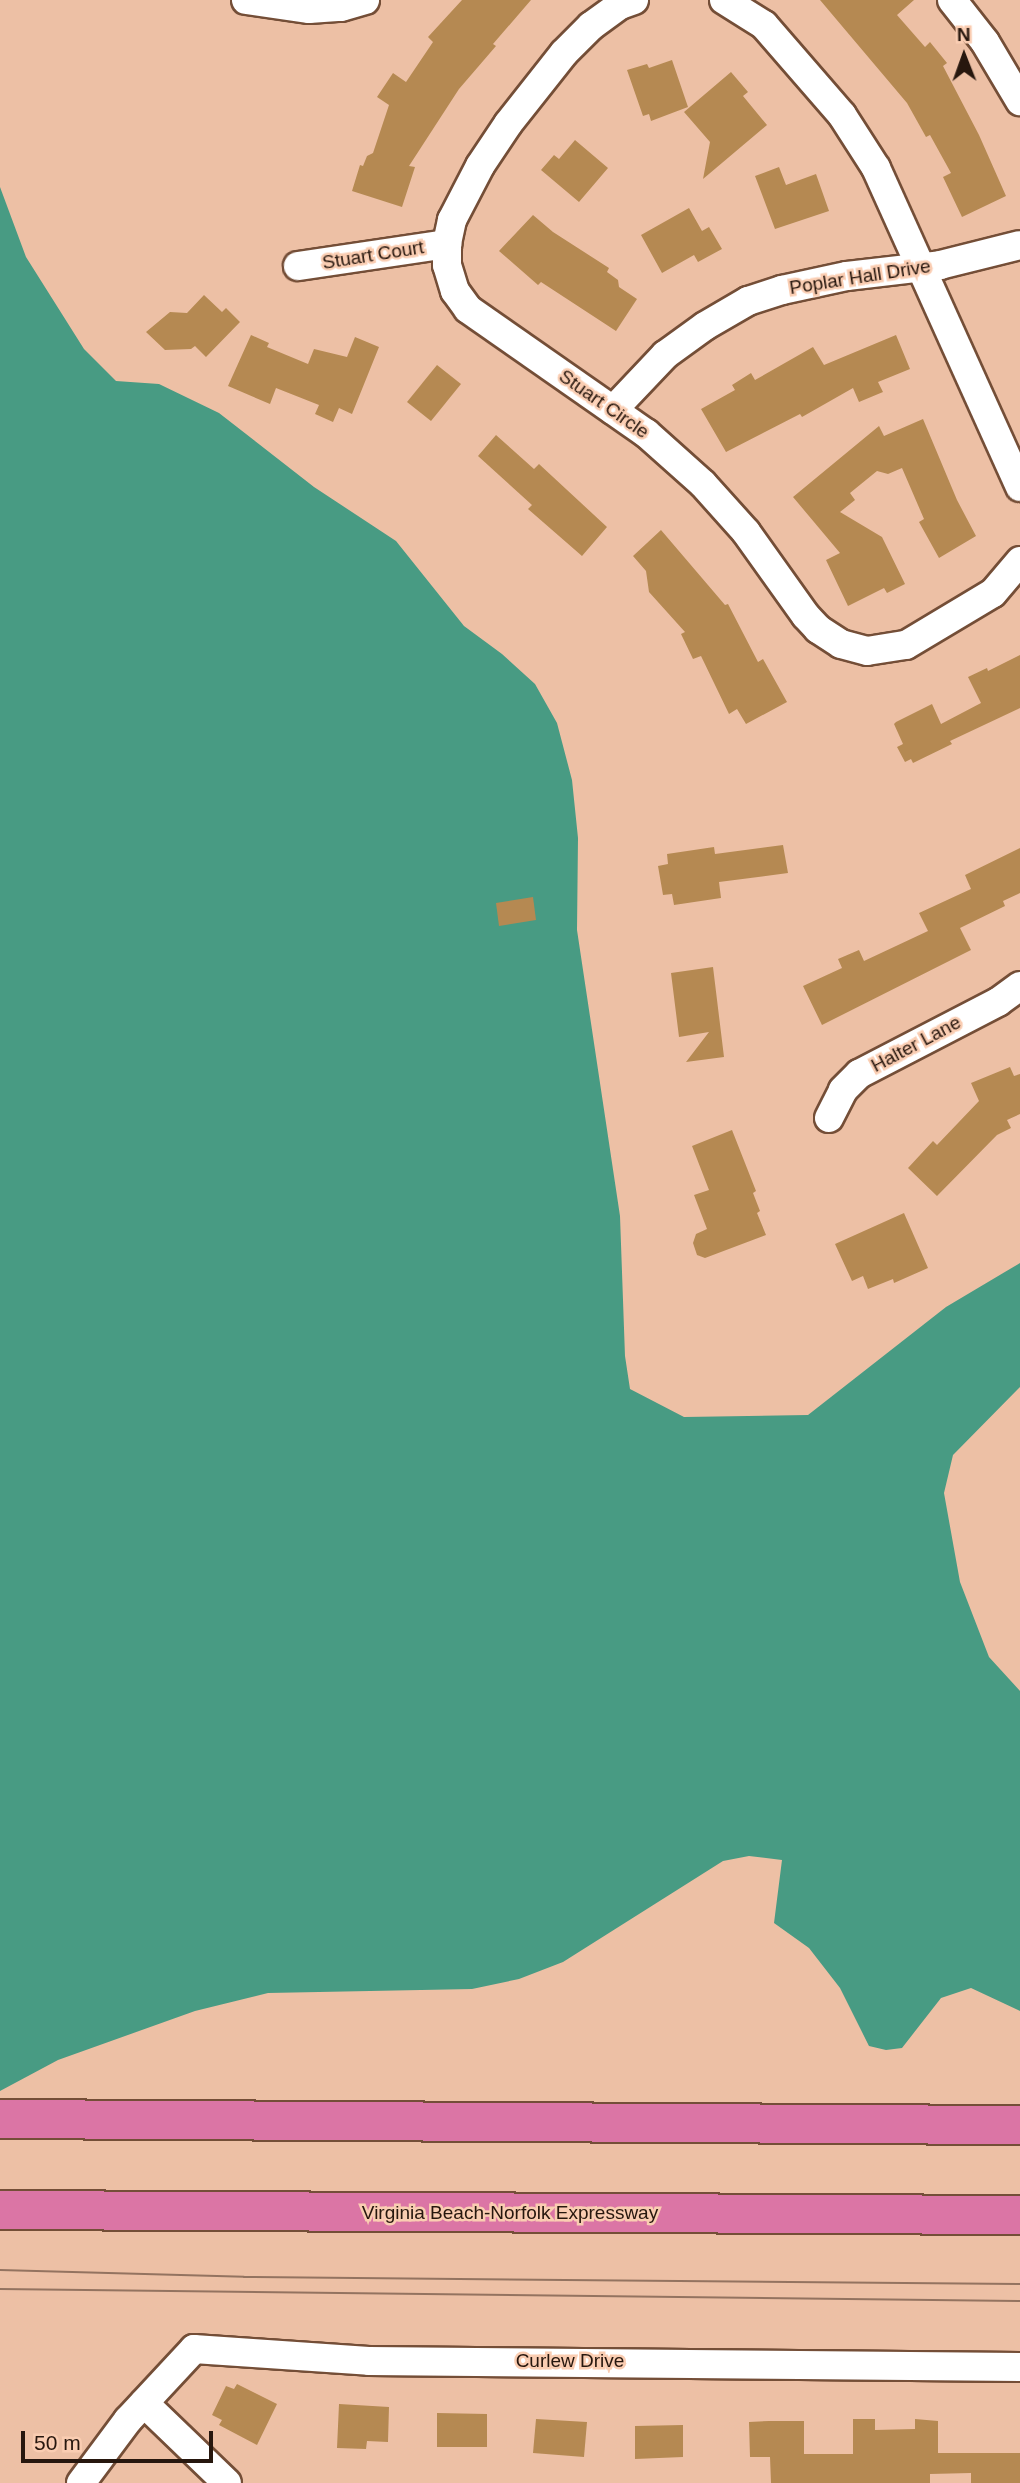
<!DOCTYPE html>
<style>
body{margin:0}
#map{position:relative;width:1020px;height:2483px;overflow:hidden;background:#edc0a5;font-family:Arial,sans-serif}
div>[style]{position:absolute}
.water>*{inset:0;background:#489b83}
.building>*{inset:0;background:#b58952}
.roads{filter:drop-shadow(2px 0 #744e37) drop-shadow(-2px 0 #744e37) drop-shadow(0 2px #744e37) drop-shadow(0 -2px #744e37)}
.street>*{height:28px;margin:-14px;padding:0 14px;transform-origin:14px;border-radius:14px;background:#fff}
.highway>*{height:38px;margin:-19px;padding:0 19px;transform-origin:19px;border-radius:19px;background:#db75a5}
.tram>*{height:2px;margin:-1px;padding:0 1px;transform-origin:1px;border-radius:1px;background:#937360}
span{translate:-50% -50%;white-space:nowrap;text-align:center;line-height:1.15;-webkit-text-stroke:5px #facdb2;paint-order:stroke}
.street-label{font-size:19px;color:#27170e}
.north{position:absolute;left:929px;top:21px;width:70px;height:70px;-webkit-text-stroke:5px #facdb2;paint-order:stroke;rotate:359deg;font-size:19px;font-weight:700;line-height:28px;text-align:center;color:#27170e}
.north::after{content:'';display:block;margin:auto;width:24px;height:32px;background:#27170e;clip-path:polygon(50% 0,100% 100%,50% 72%,0 100%)}
.scale{position:absolute;left:21px;top:2431px;width:192px;height:32px;box-sizing:border-box;border:4px solid #27170e;border-top:0;padding-left:9px;font-size:21px;line-height:24px;white-space:nowrap;color:#27170e;-webkit-text-stroke:5px #facdb2;paint-order:stroke}
</style>
<div id="map">
<div class="water">
<div style="clip-path:polygon(0 187px,26px 257px,84px 349px,116px 381px,159px 384px,219px 413px,314px 487px,396px 541px,464px 626px,502px 654px,535px 684px,557px 723px,572px 780px,578px 838px,577px 930px,620px 1216px,625px 1356px,630px 1389px,684px 1417px,808px 1415px,946px 1307px,1020px 1263px,1020px 1387px,953px 1455px,944px 1493px,960px 1582px,989px 1657px,1020px 1691px,1020px 2011px,971px 1988px,941px 1998px,902px 2048px,886px 2050px,869px 2046px,840px 1988px,809px 1948px,774px 1923px,782px 1860px,749px 1856px,723px 1861px,563px 1962px,519px 1979px,472px 1989px,268px 1993px,195px 2011px,58px 2060px,0 2091px)"></div>
</div>
<div class="building">
<div style="clip-path:polygon(462px 0,531px 0,493px 44px,496px 46px,459px 89px,409px 166px,415px 167px,402px 207px,352px 191px,360px 165px,363px 166px,367px 156px,373px 153px,389px 105px,377px 97px,393px 73px,406px 82px,433px 42px,428px 37px)"></div>
<div style="clip-path:polygon(820px 0,914px 0,897px 15px,925px 47px,930px 42px,947px 63px,943px 66px,979px 135px,1006px 196px,962px 217px,943px 177px,951px 173px,930px 135px,926px 137px,907px 103px)"></div>
<div style="clip-path:polygon(672px 60px,688px 107px,651px 121px,649px 114px,643px 116px,627px 70px,647px 64px,649px 68px)"></div>
<div style="clip-path:polygon(731px 72px,748px 92px,743px 96px,767px 125px,703px 179px,710px 142px,684px 112px)"></div>
<div style="clip-path:polygon(575px 140px,608px 168px,579px 202px,541px 170px,554px 155px,559px 159px)"></div>
<div style="clip-path:polygon(779px 167px,786px 185px,816px 174px,829px 211px,775px 229px,755px 176px)"></div>
<div style="clip-path:polygon(689px 208px,702px 231px,709px 227px,722px 249px,698px 262px,694px 255px,662px 273px,641px 235px)"></div>
<div style="clip-path:polygon(533px 215px,553px 232px,609px 268px,607px 272px,618px 280px,619px 287px,637px 299px,616px 331px,541px 282px,538px 285px,499px 251px)"></div>
<div style="clip-path:polygon(204px 295px,222px 312px,226px 308px,240px 322px,206px 357px,195px 346px,191px 349px,165px 350px,146px 332px,170px 312px,187px 313px)"></div>
<div style="clip-path:polygon(251px 335px,269px 343px,267px 347px,308px 364px,314px 349px,347px 357px,355px 337px,379px 347px,352px 414px,339px 408px,333px 422px,315px 414px,319px 405px,276px 388px,270px 404px,228px 386px)"></div>
<div style="clip-path:polygon(896px 335px,910px 369px,878px 382px,883px 392px,859px 402px,853px 388px,802px 417px,800px 414px,726px 452px,701px 409px,735px 390px,732px 385px,751px 373px,755px 380px,813px 347px,824px 365px)"></div>
<div style="clip-path:polygon(437px 365px,461px 384px,431px 421px,407px 402px)"></div>
<div style="clip-path:polygon(923px 419px,957px 500px,976px 536px,939px 558px,919px 522px,924px 519px,902px 468px,888px 474px,877px 471px,850px 493px,855px 500px,840px 512px,882px 537px,905px 584px,887px 593px,884px 588px,848px 606px,826px 560px,840px 553px,793px 497px,879px 426px,884px 436px)"></div>
<div style="clip-path:polygon(496px 435px,534px 469px,539px 464px,607px 527px,582px 556px,528px 509px,532px 505px,478px 456px)"></div>
<div style="clip-path:polygon(661px 530px,725px 605px,728px 604px,758px 662px,763px 659px,787px 702px,746px 724px,737px 709px,729px 714px,701px 656px,693px 659px,681px 634px,685px 632px,649px 592px,646px 571px,633px 556px)"></div>
<div style="clip-path:polygon(1020px 655px,1020px 708px,950px 741px,952px 744px,913px 763px,911px 759px,905px 762px,897px 747px,903px 744px,894px 724px,896px 722px,932px 704px,941px 724px,981px 703px,968px 677px,987px 668px,988px 671px)"></div>
<div style="clip-path:polygon(783px 845px,788px 873px,719px 882px,721px 898px,674px 905px,672px 894px,663px 895px,658px 866px,668px 864px,667px 854px,714px 847px,715px 854px)"></div>
<div style="clip-path:polygon(1020px 848px,1020px 893px,1003px 901px,1005px 906px,960px 928px,971px 950px,822px 1025px,803px 986px,842px 968px,838px 959px,859px 950px,864px 961px,928px 931px,919px 913px,971px 889px,965px 875px)"></div>
<div style="clip-path:polygon(533px 897px,536px 920px,499px 926px,496px 903px)"></div>
<div style="clip-path:polygon(713px 967px,724px 1057px,686px 1062px,709px 1032px,679px 1037px,671px 973px)"></div>
<div style="clip-path:polygon(1010px 1067px,1014px 1076px,1020px 1074px,1020px 1114px,1007px 1120px,1011px 1128px,997px 1135px,937px 1196px,908px 1168px,933px 1141px,937px 1145px,979px 1101px,971px 1083px)"></div>
<div style="clip-path:polygon(732px 1130px,756px 1191px,753px 1193px,760px 1211px,757px 1213px,766px 1235px,705px 1258px,697px 1255px,693px 1243px,696px 1234px,707px 1229px,694px 1195px,709px 1190px,692px 1146px)"></div>
<div style="clip-path:polygon(904px 1213px,928px 1268px,894px 1283px,893px 1279px,868px 1289px,863px 1276px,852px 1281px,835px 1244px)"></div>
<div style="clip-path:polygon(237px 2384px,277px 2404px,257px 2445px,219px 2425px,222px 2420px,212px 2415px,226px 2386px,234px 2389px)"></div>
<div style="clip-path:polygon(339px 2404px,389px 2407px,388px 2442px,367px 2441px,366px 2449px,337px 2448px)"></div>
<div style="clip-path:polygon(437px 2413px,487px 2414px,487px 2447px,437px 2447px)"></div>
<div style="clip-path:polygon(536px 2419px,587px 2422px,584px 2457px,533px 2453px)"></div>
<div style="clip-path:polygon(853px 2419px,875px 2419px,875px 2430px,915px 2429px,915px 2419px,938px 2421px,938px 2453px,1020px 2453px,1020px 2483px,971px 2483px,971px 2473px,930px 2474px,930px 2483px,771px 2483px,770px 2457px,750px 2457px,749px 2422px,769px 2421px,804px 2421px,804px 2454px,853px 2454px)"></div>
<div style="clip-path:polygon(683px 2425px,683px 2457px,635px 2459px,635px 2426px)"></div>
</div>
<div class="roads">
<div class="street">
<div style="left:246px;top:0;width:64px;rotate:8.1deg"></div>
<div style="left:309px;top:9px;width:32px;rotate:-4deg"></div>
<div style="left:341px;top:7px;width:25px;rotate:-16deg"></div>
<div style="left:634px;top:0;width:15px;rotate:160deg"></div>
<div style="left:620px;top:5px;width:36px;rotate:144deg"></div>
<div style="left:591px;top:26px;width:38px;rotate:135deg"></div>
<div style="left:564px;top:53px;width:90px;rotate:128.3deg"></div>
<div style="left:508px;top:124px;width:50px;rotate:123.7deg"></div>
<div style="left:480px;top:166px;width:61px;rotate:117.4deg"></div>
<div style="left:452px;top:220px;width:25px;rotate:102deg"></div>
<div style="left:447px;top:244px;width:21px;rotate:90deg"></div>
<div style="left:447px;top:265px;width:27px;rotate:73deg"></div>
<div style="left:455px;top:291px;width:22px;rotate:54deg"></div>
<div style="left:468px;top:309px;width:217px;rotate:34.9deg"></div>
<div style="left:646px;top:433px;width:76px;rotate:41.8deg"></div>
<div style="left:703px;top:484px;width:64px;rotate:48.1deg"></div>
<div style="left:746px;top:532px;width:103px;rotate:54.5deg"></div>
<div style="left:806px;top:616px;width:18px;rotate:47deg"></div>
<div style="left:818px;top:629px;width:27px;rotate:33deg"></div>
<div style="left:841px;top:644px;width:27px;rotate:15deg"></div>
<div style="left:867px;top:651px;width:39px;rotate:-9deg"></div>
<div style="left:906px;top:645px;width:101px;rotate:-30.9deg"></div>
<div style="left:993px;top:593px;width:42px;rotate:-49.8deg"></div>
<div style="left:724px;top:0;width:47px;rotate:32deg"></div>
<div style="left:764px;top:25px;width:119px;rotate:49.1deg"></div>
<div style="left:842px;top:115px;width:63px;rotate:57.3deg"></div>
<div style="left:876px;top:168px;width:350px;rotate:65.7deg"></div>
<div style="left:952px;top:0;width:53px;rotate:51.8deg"></div>
<div style="left:985px;top:42px;width:69px;rotate:59.3deg"></div>
<div style="left:298px;top:266px;width:151px;rotate:-8.4deg"></div>
<div style="left:613px;top:410px;width:76px;rotate:-46.6deg"></div>
<div style="left:665px;top:355px;width:49px;rotate:-35.9deg"></div>
<div style="left:705px;top:326px;width:50px;rotate:-30.2deg"></div>
<div style="left:748px;top:301px;width:36px;rotate:-18deg"></div>
<div style="left:782px;top:290px;width:66px;rotate:-12.2deg"></div>
<div style="left:847px;top:276px;width:94px;rotate:-6.7deg"></div>
<div style="left:940px;top:265px;width:82px;rotate:-14deg"></div>
<div style="left:829px;top:1118px;width:31px;rotate:-63deg"></div>
<div style="left:843px;top:1090px;width:23px;rotate:-45deg"></div>
<div style="left:859px;top:1074px;width:157px;rotate:-27.4deg"></div>
<div style="left:998px;top:1002px;width:27px;rotate:-36deg"></div>
<div style="left:144px;top:2403px;width:115px;rotate:43.9deg"></div>
<div style="left:81px;top:2483px;width:79px;rotate:-53.3deg"></div>
<div style="left:128px;top:2420px;width:97px;rotate:-47.1deg"></div>
<div style="left:194px;top:2349px;width:175px;rotate:3.9deg"></div>
<div style="left:369px;top:2361px;width:651px;rotate:0.53deg"></div>
</div>
<div class="highway">
<div style="left:0;top:2119px;width:1020px;rotate:0.34deg"></div>
<div style="left:0;top:2210px;width:1020px;rotate:0.28deg"></div>
</div>
</div>
<div class="tram">
<div style="left:0;top:2270px;width:244px;rotate:1.6deg"></div>
<div style="left:244px;top:2277px;width:776px;rotate:0.52deg"></div>
<div style="left:0;top:2289px;width:1020px;rotate:0.67deg"></div>
</div>
<div class="street-label">
<span style="left:373px;top:255px;rotate:-9deg">Stuart Court</span>
<span style="left:860px;top:277px;rotate:-9deg">Poplar Hall Drive</span>
<span style="left:604px;top:404px;rotate:35deg">Stuart Circle</span>
<span style="left:916px;top:1044px;rotate:-28deg">Halter Lane</span>
<span style="left:510px;top:2213px">Virginia Beach-Norfolk Expressway</span>
<span style="left:570px;top:2361px">Curlew Drive</span>
</div>
<div class="north">N</div>
<div class="scale">50 m</div>
</div>
